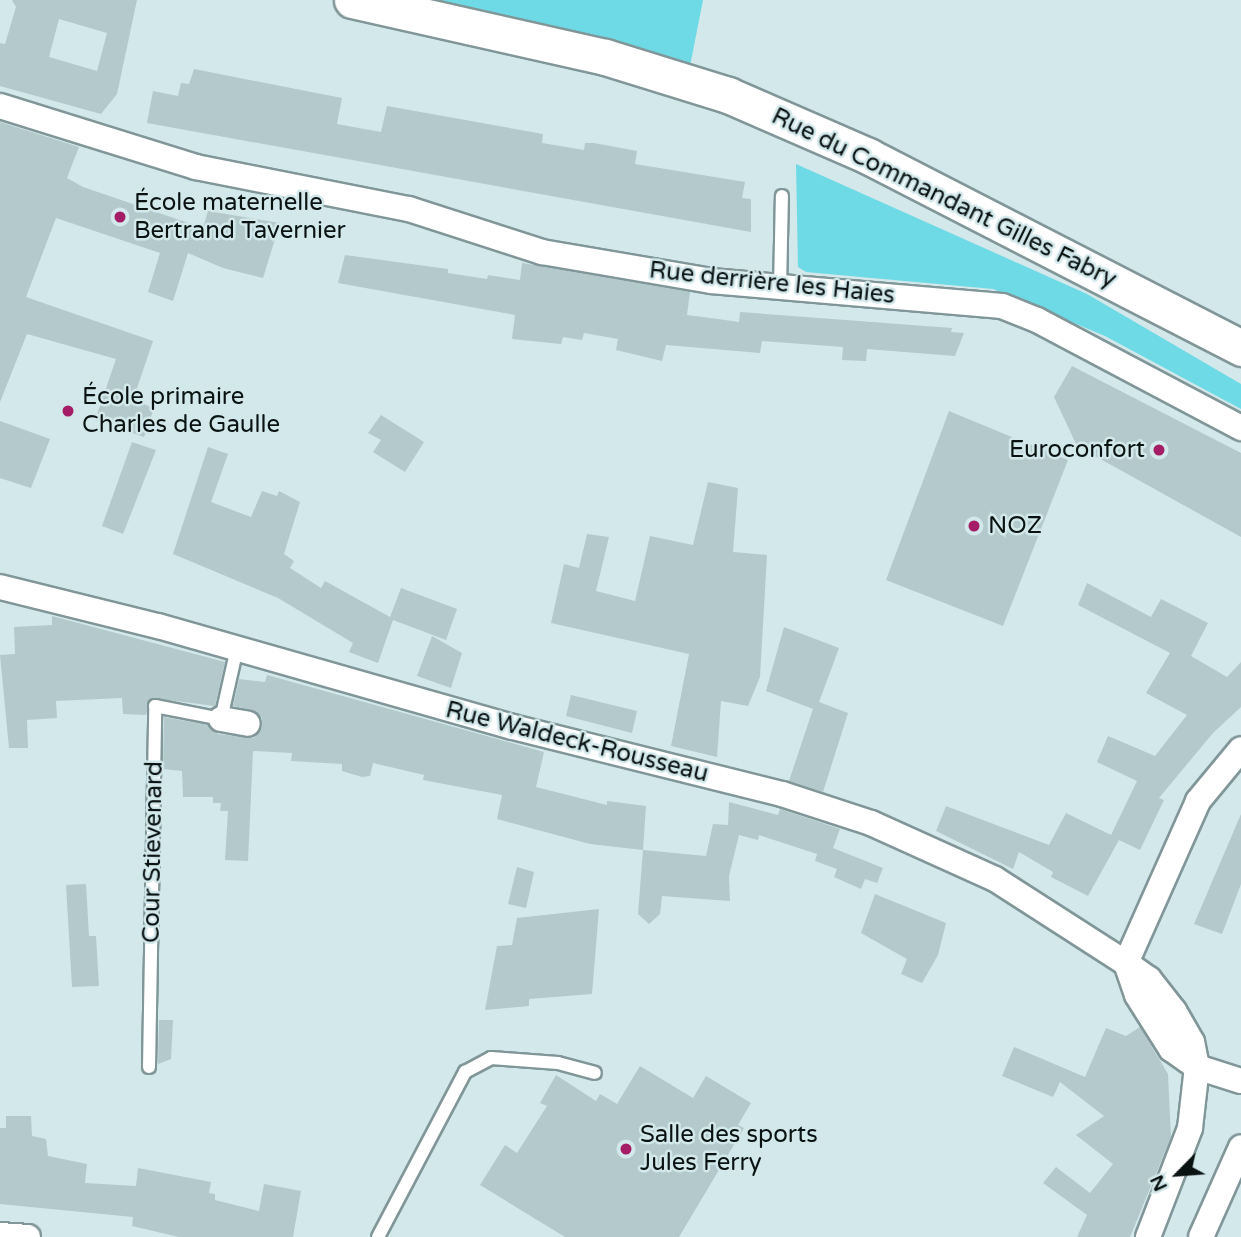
<!DOCTYPE html>
<meta charset="utf-8">
<style>
body{margin:0}
#map{position:relative;width:1241px;height:1237px;overflow:hidden;background:#d2e8ea;font-family:"Varela Round",sans-serif}
div>[style]{position:absolute}
.green>*{inset:0;background:#6ddae5}
.building>*{inset:0;background:#b4c9cb}
.roads{filter:drop-shadow(2px 0 #819698) drop-shadow(-2px 0 #819698) drop-shadow(0 2px #819698) drop-shadow(0 -2px #819698)}
.lane>*{height:12px;margin:-6px;padding:0 6px;transform-origin:6px;border-radius:6px;background:#fff}
.street>*{height:24px;margin:-12px;padding:0 12px;transform-origin:12px;border-radius:12px;background:#fff}
.secondary>*{height:35px;margin:-17.5px;padding:0 17.5px;transform-origin:17.5px;border-radius:17.5px;background:#fff}
.dots>*{width:19px;height:19px;translate:-50% -50%;box-sizing:border-box;border:4px solid #d2e8ea;border-radius:50%}
span{translate:-50% -50%;white-space:nowrap;text-align:center;line-height:1.15;-webkit-text-stroke:5px #d2e8ea;paint-order:stroke}
.street-label{font-size:24px;color:#0a1212}
.poi-label{font-size:24px;color:#0a1212}
.left{translate:0 -50%;text-align:left}
.right{translate:-100% -50%;text-align:right}
.north{position:absolute;left:1143px;top:1139px;width:70px;height:70px;-webkit-text-stroke:5px #d2e8ea;paint-order:stroke;rotate:245deg;font-size:19px;font-weight:700;line-height:28px;text-align:center;color:#0a1212}
.north::after{content:'';display:block;margin:auto;width:24px;height:32px;background:#0a1212;clip-path:polygon(50% 0,100% 100%,50% 72%,0 100%)}
</style>
<div id="map">
<div class="green">
<div style="clip-path:polygon(419px 0,703px 0,690px 66px)"></div>
<div style="clip-path:polygon(796px 164px,1087px 294px,1241px 384px,1241px 409px,1105px 336px,993px 289px,806px 272px,798px 267px)"></div>
</div>
<div class="building">
<div style="clip-path:polygon(evenodd,12px 0,137px 0,117px 94px,101px 114px,0 86px,0 43px,5px 44px,16px 7px,12px 0,59px 19px,107px 33px,97px 71px,49px 57px,59px 19px)"></div>
<div style="clip-path:polygon(194px 69px,342px 98px,337px 124px,381px 132px,387px 106px,543px 134px,542px 143px,584px 150px,585px 143px,594px 143px,637px 151px,635px 164px,745px 182px,742px 198px,751px 199px,751px 232px,147px 123px,153px 91px,178px 96px,181px 83px,189px 84px)"></div>
<div style="clip-path:polygon(0 122px,79px 147px,67px 178px,83px 187px,203px 228px,208px 211px,280px 223px,263px 278px,223px 268px,188px 253px,173px 301px,148px 292px,160px 253px,56px 218px,26px 297px,153px 341px,133px 400px,154px 408px,144px 437px,95px 420px,116px 359px,27px 334px,0 402px)"></div>
<div style="clip-path:polygon(345px 255px,448px 269px,448px 273px,487px 279px,488px 275px,520px 280px,522px 263px,535px 265px,690px 292px,687px 315px,718px 319px,739px 322px,740px 312px,952px 328px,951px 332px,964px 333px,955px 356px,867px 349px,866px 361px,842px 360px,843px 347px,762px 341px,760px 353px,666px 345px,662px 361px,616px 350px,618px 339px,584px 333px,582px 340px,563px 337px,561px 344px,512px 339px,515px 315px,338px 283px)"></div>
<div style="clip-path:polygon(1072px 366px,1241px 453px,1241px 537px,1077px 446px,1054px 397px)"></div>
<div style="clip-path:polygon(949px 411px,1068px 460px,1003px 626px,886px 580px)"></div>
<div style="clip-path:polygon(381px 415px,424px 442px,405px 472px,373px 452px,381px 440px,368px 433px)"></div>
<div style="clip-path:polygon(0 421px,50px 439px,31px 488px,0 478px)"></div>
<div style="clip-path:polygon(132px 442px,156px 450px,123px 534px,102px 526px)"></div>
<div style="clip-path:polygon(208px 447px,228px 454px,211px 502px,251px 517px,262px 491px,277px 496px,279px 491px,300px 502px,284px 554px,294px 561px,290px 568px,321px 588px,325px 581px,390px 617px,401px 588px,457px 609px,446px 640px,393px 620px,378px 663px,349px 652px,353px 643px,278px 598px,173px 554px)"></div>
<div style="clip-path:polygon(708px 482px,738px 488px,733px 552px,767px 555px,760px 677px,748px 706px,721px 701px,717px 757px,671px 746px,689px 654px,551px 623px,564px 564px,579px 568px,587px 534px,609px 537px,596px 591px,635px 601px,650px 536px,693px 545px)"></div>
<div style="clip-path:polygon(1087px 583px,1151px 617px,1161px 599px,1208px 623px,1191px 656px,1227px 677px,1241px 662px,1241px 707px,1213px 733px,1159px 798px,1164px 800px,1140px 850px,1119px 840px,1088px 896px,1051px 877px,1053px 872px,1019px 852px,1013px 869px,936px 831px,946px 806px,1049px 845px,1066px 813px,1111px 835px,1137px 781px,1097px 762px,1108px 736px,1155px 756px,1187px 715px,1146px 693px,1170px 653px,1078px 605px)"></div>
<div style="clip-path:polygon(52px 616px,225px 662px,215px 706px,152px 698px,146px 715px,123px 714px,122px 698px,56px 701px,57px 718px,27px 720px,28px 748px,9px 748px,0 655px,15px 654px,14px 627px,52px 625px)"></div>
<div style="clip-path:polygon(784px 627px,839px 648px,819px 702px,848px 713px,823px 792px,789px 781px,813px 709px,766px 691px)"></div>
<div style="clip-path:polygon(432px 636px,462px 653px,451px 688px,417px 676px)"></div>
<div style="clip-path:polygon(267px 675px,544px 752px,536px 787px,607px 805px,607px 801px,646px 806px,643px 850px,590px 844px,497px 819px,502px 795px,423px 780px,424px 775px,373px 763px,370px 776px,362px 777px,342px 771px,342px 764px,291px 761px,292px 753px,253px 751px,248px 861px,225px 860px,228px 811px,220px 811px,221px 803px,213px 803px,213px 797px,183px 797px,182px 771px,163px 769px,164px 717px,208px 725px,218px 734px,254px 738px,262px 727px,262px 718px,251px 710px,233px 706px,239px 679px,265px 682px)"></div>
<div style="clip-path:polygon(571px 695px,637px 711px,632px 733px,566px 716px)"></div>
<div style="clip-path:polygon(729px 802px,778px 815px,780px 809px,840px 829px,833px 848px,883px 868px,877px 883px,865px 879px,861px 889px,834px 877px,837px 869px,815px 861px,817px 854px,759px 835px,758px 840px,739px 835px,729px 876px,730px 901px,662px 896px,660px 914px,649px 924px,638px 914px,643px 850px,706px 856px,713px 824px,728px 825px)"></div>
<div style="clip-path:polygon(1241px 814px,1241px 884px,1222px 934px,1194px 924px)"></div>
<div style="clip-path:polygon(517px 867px,534px 872px,526px 908px,508px 904px)"></div>
<div style="clip-path:polygon(86px 884px,89px 936px,96px 936px,99px 986px,72px 987px,66px 885px)"></div>
<div style="clip-path:polygon(875px 894px,946px 923px,938px 955px,922px 983px,901px 974px,907px 959px,861px 933px)"></div>
<div style="clip-path:polygon(599px 909px,592px 994px,529px 999px,529px 1006px,485px 1010px,497px 946px,512px 945px,517px 918px)"></div>
<div style="clip-path:polygon(159px 1020px,173px 1020px,171px 1059px,158px 1064px)"></div>
<div style="clip-path:polygon(1140px 1027px,1168px 1074px,1171px 1137px,1130px 1237px,1077px 1237px,1087px 1215px,1043px 1183px,1056px 1167px,1090px 1193px,1113px 1164px,1076px 1135px,1104px 1116px,1060px 1082px,1053px 1097px,1002px 1076px,1014px 1047px,1085px 1077px,1106px 1028px,1126px 1036px)"></div>
<div style="clip-path:polygon(640px 1066px,693px 1098px,706px 1076px,751px 1103px,738px 1125px,744px 1128px,679px 1237px,565px 1237px,480px 1185px,505px 1145px,517px 1153px,547px 1106px,540px 1103px,556px 1075px,596px 1101px,600px 1094px,617px 1104px)"></div>
<div style="clip-path:polygon(6px 1116px,31px 1116px,32px 1136px,46px 1139px,48px 1156px,87px 1164px,85px 1183px,136px 1186px,138px 1168px,211px 1182px,209px 1193px,215px 1194px,215px 1200px,259px 1211px,264px 1184px,301px 1191px,293px 1237px,179px 1237px,132px 1226px,133px 1217px,0 1204px,0 1128px,6px 1128px)"></div>
</div>
<div class="roads">
<div class="lane">
<div style="left:780px;top:288px;width:92px;rotate:-88.8deg"></div>
<div style="left:149px;top:1067px;width:361px;rotate:-89deg"></div>
<div style="left:155px;top:706px;width:67px;rotate:11.1deg"></div>
<div style="left:221px;top:719px;width:73px;rotate:-77.3deg"></div>
<div style="left:378px;top:1237px;width:187px;rotate:-62.2deg"></div>
<div style="left:465px;top:1072px;width:30px;rotate:-28deg"></div>
<div style="left:491px;top:1058px;width:67px;rotate:4.3deg"></div>
<div style="left:558px;top:1063px;width:38px;rotate:15deg"></div>
</div>
<div class="street">
<div style="left:0;top:106px;width:205px;rotate:17.3deg"></div>
<div style="left:196px;top:167px;width:217px;rotate:11.2deg"></div>
<div style="left:409px;top:209px;width:140px;rotate:17.9deg"></div>
<div style="left:542px;top:252px;width:171px;rotate:9.7deg"></div>
<div style="left:711px;top:281px;width:292px;rotate:4.9deg"></div>
<div style="left:1002px;top:306px;width:38px;rotate:22deg"></div>
<div style="left:1037px;top:320px;width:231px;rotate:27.9deg"></div>
<div style="left:0;top:587px;width:163px;rotate:13.9deg"></div>
<div style="left:158px;top:626px;width:369px;rotate:15.9deg"></div>
<div style="left:513px;top:727px;width:277px;rotate:14deg"></div>
<div style="left:782px;top:794px;width:94px;rotate:18deg"></div>
<div style="left:871px;top:823px;width:136px;rotate:24.3deg"></div>
<div style="left:995px;top:879px;width:156px;rotate:32.7deg"></div>
<div style="left:1126px;top:963px;width:34px;rotate:71deg"></div>
<div style="left:1137px;top:995px;width:64px;rotate:57.8deg"></div>
<div style="left:1171px;top:1049px;width:32px;rotate:35deg"></div>
<div style="left:1197px;top:1067px;width:46px;rotate:17.7deg"></div>
<div style="left:221px;top:719px;width:27px;rotate:10deg"></div>
<div style="left:0;top:1235px;width:28px;rotate:4deg"></div>
<div style="left:1148px;top:1237px;width:117px;rotate:-68.9deg"></div>
<div style="left:1190px;top:1128px;width:61px;rotate:-83.5deg"></div>
<div style="left:1197px;top:1067px;width:25px;rotate:-101deg"></div>
<div style="left:1192px;top:1042px;width:36px;rotate:-120deg"></div>
<div style="left:1174px;top:1011px;width:41px;rotate:-128deg"></div>
<div style="left:1149px;top:979px;width:28px;rotate:-145deg"></div>
<div style="left:1126px;top:963px;width:177px;rotate:-66deg"></div>
<div style="left:1198px;top:801px;width:67px;rotate:-50.4deg"></div>
<div style="left:1201px;top:1237px;width:98px;rotate:-66deg"></div>
</div>
<div class="secondary">
<div style="left:352px;top:0;width:259px;rotate:12.7deg"></div>
<div style="left:605px;top:57px;width:129px;rotate:17.2deg"></div>
<div style="left:728px;top:95px;width:153px;rotate:23.5deg"></div>
<div style="left:868px;top:156px;width:420px;rotate:27.2deg"></div>
</div>
</div>
<div class="dots">
<div style="left:120px;top:217px;background:#a51d66"></div>
<div style="left:68px;top:411px;background:#a51d66"></div>
<div style="left:1159px;top:450px;background:#a51d66"></div>
<div style="left:974px;top:526px;background:#a51d66"></div>
<div style="left:626px;top:1149px;background:#a51d66"></div>
</div>
<div class="street-label">
<span style="left:944px;top:198px;rotate:26deg">Rue du Commandant Gilles Fabry</span>
<span style="left:772px;top:283px;rotate:6deg">Rue derrière les Haies</span>
<span style="left:577px;top:742px;rotate:14deg">Rue Waldeck-Rousseau</span>
<span style="left:153px;top:852px;rotate:-89deg">Cour Stievenard</span>
</div>
<div class="poi-label">
<span class="left" style="left:134px;top:217px">École maternelle<br>Bertrand Tavernier</span>
<span class="left" style="left:82px;top:411px">École primaire<br>Charles de Gaulle</span>
<span class="right" style="left:1145px;top:450px">Euroconfort</span>
<span class="left" style="left:988px;top:526px">NOZ</span>
<span class="left" style="left:640px;top:1149px">Salle des sports<br>Jules Ferry</span>
</div>
<div class="north">N</div>
</div>
